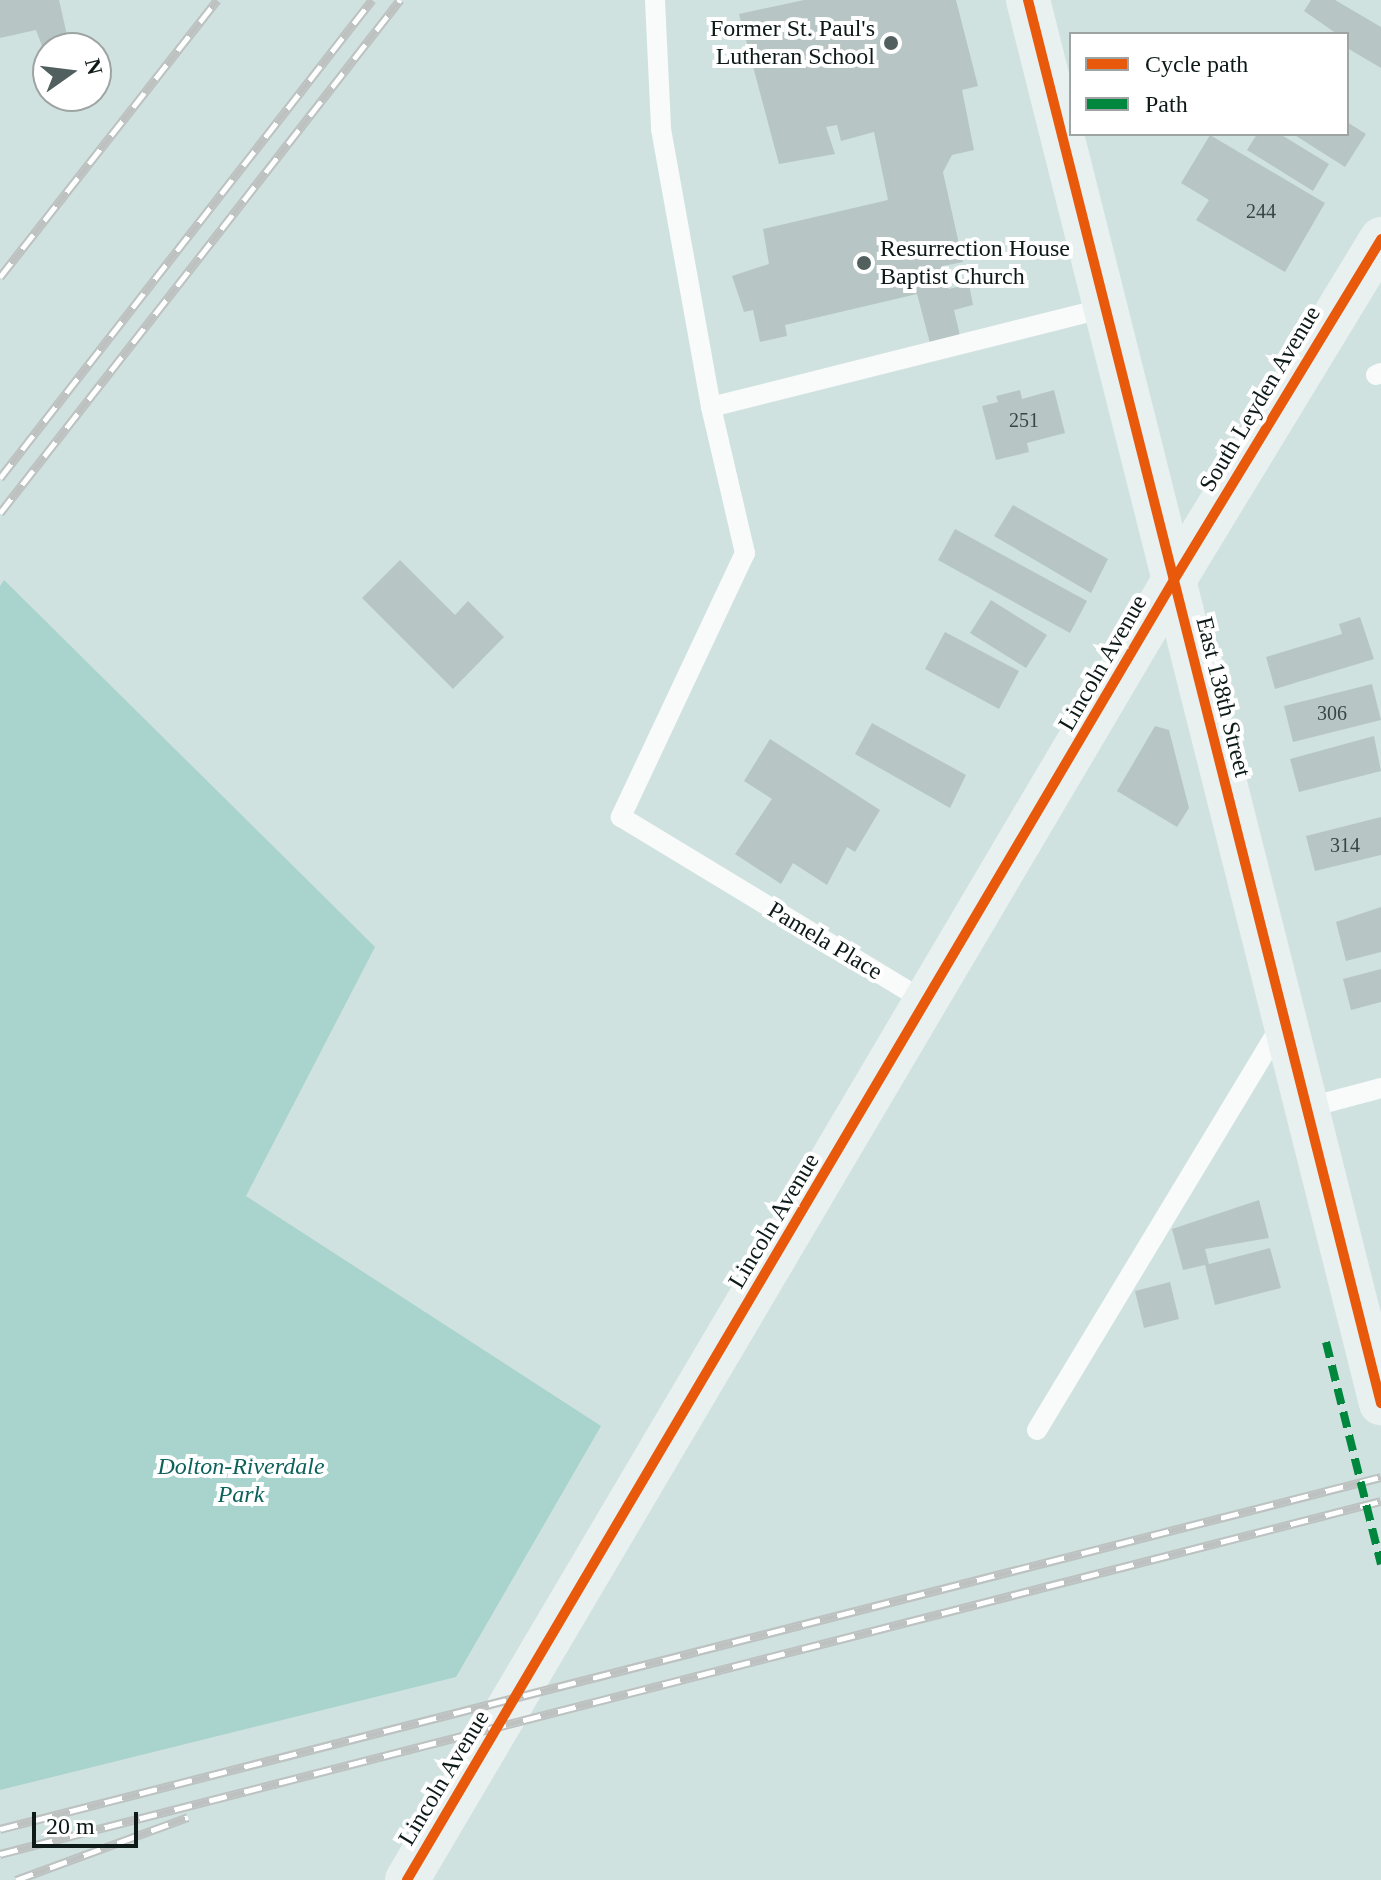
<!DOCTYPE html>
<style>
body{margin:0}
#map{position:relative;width:1381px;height:1880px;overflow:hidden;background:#cfe2df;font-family:"Times New Roman",serif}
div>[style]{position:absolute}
.green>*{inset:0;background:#a9d3cd}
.building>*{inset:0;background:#b7c6c4}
.lane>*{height:20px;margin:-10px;padding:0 10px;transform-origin:10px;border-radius:10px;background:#f8fbfa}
.secondary>*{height:44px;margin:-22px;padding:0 22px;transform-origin:22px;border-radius:22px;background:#e9f1f0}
.rail>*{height:9px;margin-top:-4.5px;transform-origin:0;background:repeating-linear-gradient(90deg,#fff 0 18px,#bdc2c1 0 36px);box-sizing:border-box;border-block:2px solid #bdc2c1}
.quiet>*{height:8px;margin-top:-4px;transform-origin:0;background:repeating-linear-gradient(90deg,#00873e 0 16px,transparent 0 24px)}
.cycleway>*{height:10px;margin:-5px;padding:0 5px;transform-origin:5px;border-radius:5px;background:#e8590c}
.dots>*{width:22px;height:22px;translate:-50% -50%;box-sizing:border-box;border:4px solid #fff;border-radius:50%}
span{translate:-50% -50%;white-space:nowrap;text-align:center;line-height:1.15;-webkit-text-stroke:8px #fff;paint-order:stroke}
.number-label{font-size:20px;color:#384543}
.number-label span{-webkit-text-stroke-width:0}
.poi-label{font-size:24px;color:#0d1a18}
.right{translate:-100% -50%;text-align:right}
.left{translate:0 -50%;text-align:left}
.street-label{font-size:24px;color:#0d1a18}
.park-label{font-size:24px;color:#0d625b;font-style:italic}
.legend{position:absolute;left:1069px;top:32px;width:280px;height:104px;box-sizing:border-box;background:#fff;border:2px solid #9ea3a3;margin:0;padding:10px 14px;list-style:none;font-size:24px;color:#0d1a18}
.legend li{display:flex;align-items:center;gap:16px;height:40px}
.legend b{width:40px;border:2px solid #9ea3a3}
.north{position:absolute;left:32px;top:32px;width:80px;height:80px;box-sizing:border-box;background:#fff;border:2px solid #9ea3a3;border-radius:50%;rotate:76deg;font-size:22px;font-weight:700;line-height:32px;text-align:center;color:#0d1a18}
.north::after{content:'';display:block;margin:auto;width:28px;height:36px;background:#51605e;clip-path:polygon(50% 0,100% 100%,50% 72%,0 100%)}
.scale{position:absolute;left:32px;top:1812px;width:106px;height:36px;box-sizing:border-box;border:4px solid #0d1a18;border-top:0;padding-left:10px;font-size:24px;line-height:28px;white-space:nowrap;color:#0d1a18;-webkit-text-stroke:6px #fff;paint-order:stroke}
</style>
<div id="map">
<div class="green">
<div style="clip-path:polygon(4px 580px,375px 947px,246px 1196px,601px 1426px,456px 1677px,0 1790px,0 586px)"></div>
</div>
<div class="building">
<div style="clip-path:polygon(0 0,59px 0,70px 48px,48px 48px,48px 62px,36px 30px,0 38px)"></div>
<div style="clip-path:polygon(804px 0,956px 0,978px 86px,962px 90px,974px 150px,952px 155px,943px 172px,963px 262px,943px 266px,945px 275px,949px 289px,969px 284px,973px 305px,954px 310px,961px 340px,931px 347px,917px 294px,785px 325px,787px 336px,760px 342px,753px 310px,744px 312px,732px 276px,769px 264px,763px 229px,888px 200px,874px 132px,841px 141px,837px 125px,826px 127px,835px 154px,779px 164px,739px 14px)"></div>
<div style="clip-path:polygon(1311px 0,1335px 0,1381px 27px,1381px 68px,1347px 48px,1347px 34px,1337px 34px,1304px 11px)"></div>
<div style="clip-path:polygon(1347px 122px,1366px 134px,1345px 167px,1293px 134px,1347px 134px)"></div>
<div style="clip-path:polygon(1257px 134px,1280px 134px,1329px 164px,1313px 191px,1247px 150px)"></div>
<div style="clip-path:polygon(1210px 135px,1325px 203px,1285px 272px,1196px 220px,1209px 200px,1181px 183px)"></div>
<div style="clip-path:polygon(1020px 390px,1022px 399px,1054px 390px,1065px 433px,1027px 443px,1029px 452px,996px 460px,982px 406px,998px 402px,996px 396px)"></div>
<div style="clip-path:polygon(1013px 505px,1108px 559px,1091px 593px,994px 536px)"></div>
<div style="clip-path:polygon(955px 529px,1087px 601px,1070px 633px,938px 560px)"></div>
<div style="clip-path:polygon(400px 560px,455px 615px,468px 601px,504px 637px,453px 689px,362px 598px)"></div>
<div style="clip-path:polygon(991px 600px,1047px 635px,1026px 668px,970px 633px)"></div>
<div style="clip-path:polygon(1360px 617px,1374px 659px,1275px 689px,1266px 657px,1342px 634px,1339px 624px)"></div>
<div style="clip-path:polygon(945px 632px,1019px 671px,999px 709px,925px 669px)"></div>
<div style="clip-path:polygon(1372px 684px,1381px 720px,1293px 742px,1284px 706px)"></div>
<div style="clip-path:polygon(872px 723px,966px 775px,950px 808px,855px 754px)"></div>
<div style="clip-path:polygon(1155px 726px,1169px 730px,1189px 808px,1177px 827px,1117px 791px)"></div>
<div style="clip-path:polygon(1374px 736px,1381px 771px,1299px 792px,1290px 759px)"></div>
<div style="clip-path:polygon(770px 739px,880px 810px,855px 852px,847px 847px,827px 885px,793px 863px,781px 884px,735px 854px,772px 799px,744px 781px)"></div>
<div style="clip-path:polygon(1381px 817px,1381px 855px,1315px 871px,1306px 836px)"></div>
<div style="clip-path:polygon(1381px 907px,1381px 952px,1346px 961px,1336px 922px)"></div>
<div style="clip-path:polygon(1381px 969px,1381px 1002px,1351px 1010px,1343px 979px)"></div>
<div style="clip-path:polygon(1259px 1200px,1269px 1238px,1205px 1249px,1209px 1264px,1270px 1248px,1281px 1288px,1215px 1305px,1205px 1265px,1183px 1270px,1172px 1229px)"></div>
<div style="clip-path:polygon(1170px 1282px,1179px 1319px,1144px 1328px,1135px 1291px)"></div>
</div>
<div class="lane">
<div style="left:655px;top:0;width:129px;rotate:87.3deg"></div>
<div style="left:661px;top:129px;width:282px;rotate:79.8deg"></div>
<div style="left:711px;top:407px;width:150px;rotate:76.9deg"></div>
<div style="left:745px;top:553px;width:292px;rotate:115.2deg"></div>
<div style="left:621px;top:817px;width:358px;rotate:31.2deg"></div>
<div style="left:1376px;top:375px;width:5px;rotate:-22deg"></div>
<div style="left:711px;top:407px;width:406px;rotate:-14.1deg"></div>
<div style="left:1306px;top:1108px;width:78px;rotate:-14.9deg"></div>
<div style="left:1037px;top:1430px;width:474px;rotate:-58.9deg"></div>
</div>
<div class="secondary">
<div style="left:1028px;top:0;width:1447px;rotate:75.88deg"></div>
<div style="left:407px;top:1880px;width:1509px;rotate:-59.46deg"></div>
<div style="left:1174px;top:580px;width:399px;rotate:-58.7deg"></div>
</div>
<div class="rail">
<div style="left:0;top:277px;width:352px;rotate:-51.9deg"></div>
<div style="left:0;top:478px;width:606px;rotate:-52.11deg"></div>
<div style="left:0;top:513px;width:651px;rotate:-52.06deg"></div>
<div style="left:0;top:1829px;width:1425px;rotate:-14.3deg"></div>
<div style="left:0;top:1854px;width:1425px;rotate:-14.34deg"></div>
<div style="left:16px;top:1880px;width:183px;rotate:-20.1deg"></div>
</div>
<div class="quiet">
<div style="left:1326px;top:1342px;width:229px;rotate:76.1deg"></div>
</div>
<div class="cycleway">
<div style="left:1028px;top:0;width:1447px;rotate:75.88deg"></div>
<div style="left:407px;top:1880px;width:1509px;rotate:-59.46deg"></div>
<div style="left:1174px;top:580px;width:399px;rotate:-58.7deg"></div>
</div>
<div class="dots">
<div style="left:891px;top:43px;background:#51605e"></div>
<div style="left:864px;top:263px;background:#51605e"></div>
</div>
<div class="number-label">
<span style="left:1261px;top:211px">244</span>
<span style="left:1024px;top:420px">251</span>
<span style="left:1332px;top:713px">306</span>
<span style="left:1345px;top:845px">314</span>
</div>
<div class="poi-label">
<span class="right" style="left:875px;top:43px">Former St. Paul's<br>Lutheran School</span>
<span class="left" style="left:880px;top:263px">Resurrection House<br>Baptist Church</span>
</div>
<div class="street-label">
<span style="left:1260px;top:399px;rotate:-59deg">South Leyden Avenue</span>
<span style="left:1103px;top:663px;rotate:-60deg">Lincoln Avenue</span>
<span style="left:1223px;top:697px;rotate:76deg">East 138th Street</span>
<span style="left:825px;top:941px;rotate:31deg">Pamela Place</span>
<span style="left:774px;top:1221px;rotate:-59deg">Lincoln Avenue</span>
<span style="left:444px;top:1778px;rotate:-59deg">Lincoln Avenue</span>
</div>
<div class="park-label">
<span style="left:241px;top:1481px">Dolton-Riverdale<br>Park</span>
</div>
<ul class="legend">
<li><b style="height:10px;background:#e8590c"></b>Cycle path</li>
<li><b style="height:10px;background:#00873e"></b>Path</li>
</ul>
<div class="north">N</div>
<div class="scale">20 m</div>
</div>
